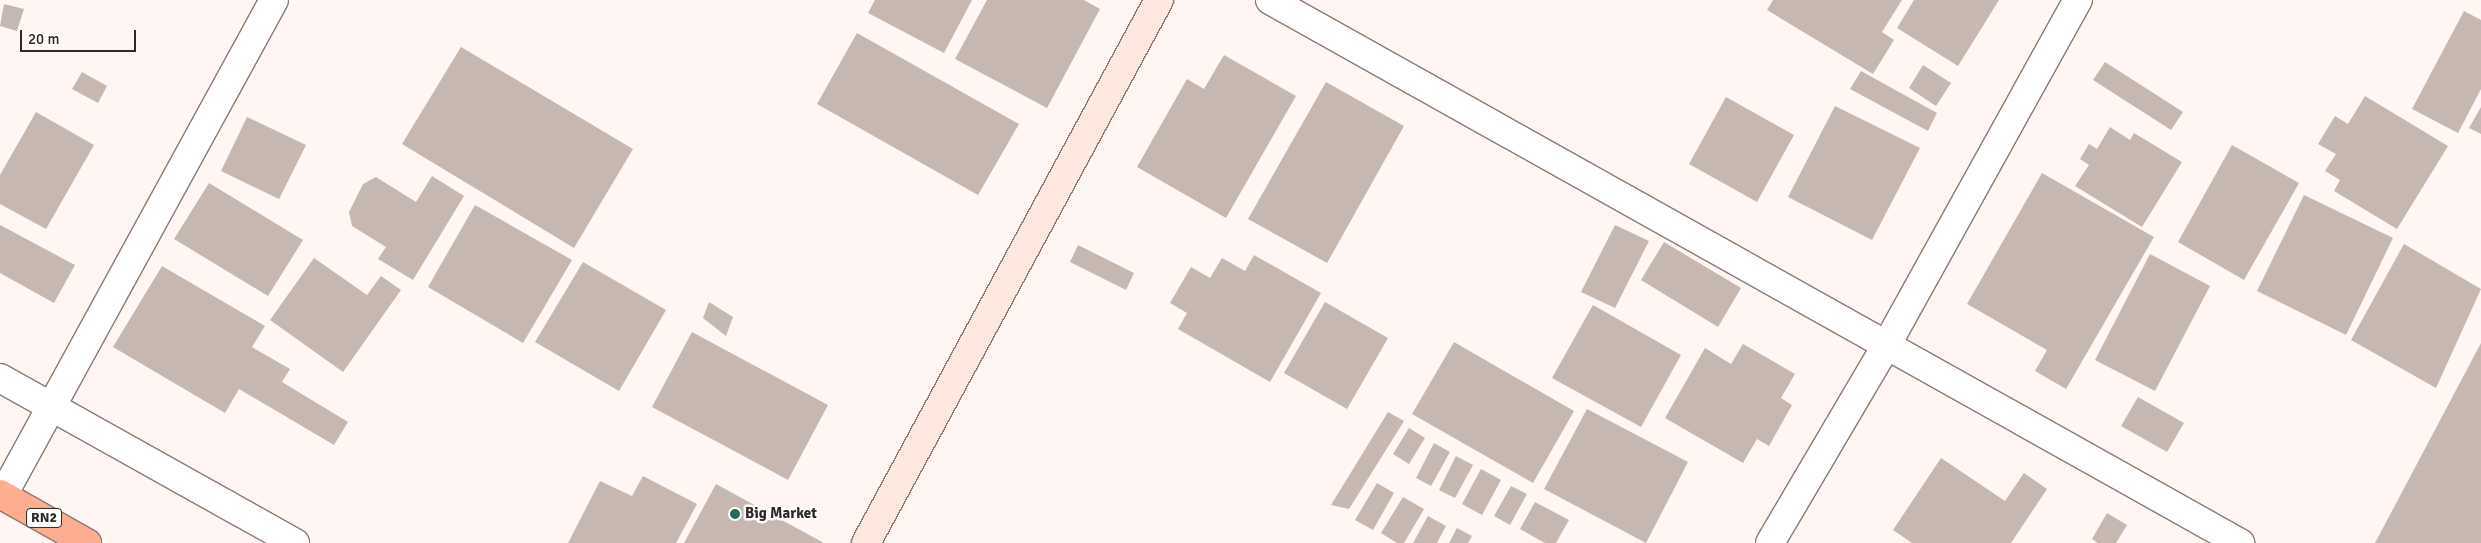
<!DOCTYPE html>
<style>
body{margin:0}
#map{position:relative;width:2481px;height:543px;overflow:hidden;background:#fff5f2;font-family:Signika,sans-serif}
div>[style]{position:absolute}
.building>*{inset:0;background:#c6b7b1}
.roads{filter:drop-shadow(1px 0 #897b76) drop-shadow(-1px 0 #897b76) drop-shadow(0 1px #897b76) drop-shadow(0 -1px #897b76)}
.street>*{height:28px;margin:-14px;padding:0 14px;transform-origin:14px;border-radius:14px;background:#fff}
.secondary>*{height:28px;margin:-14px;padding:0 14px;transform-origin:14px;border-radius:14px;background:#fee7de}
.highway>*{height:28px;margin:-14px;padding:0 14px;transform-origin:14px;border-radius:14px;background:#fdae90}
.dots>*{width:14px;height:14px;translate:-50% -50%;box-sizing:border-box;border:2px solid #fff;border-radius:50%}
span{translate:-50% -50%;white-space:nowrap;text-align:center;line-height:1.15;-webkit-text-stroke:5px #fff;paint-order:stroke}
.shield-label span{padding:1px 4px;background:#fff;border:1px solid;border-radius:4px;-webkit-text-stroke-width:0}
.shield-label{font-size:14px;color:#2e2826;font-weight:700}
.poi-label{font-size:15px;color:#2e2826;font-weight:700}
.left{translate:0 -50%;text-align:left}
.scale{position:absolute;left:20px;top:30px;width:116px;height:22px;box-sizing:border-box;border:2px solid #2e2826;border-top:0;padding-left:6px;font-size:15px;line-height:18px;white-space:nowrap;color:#2e2826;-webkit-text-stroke:4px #fff;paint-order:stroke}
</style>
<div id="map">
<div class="building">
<div style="clip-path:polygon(875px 0,972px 0,944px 53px,868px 13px)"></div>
<div style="clip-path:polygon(987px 0,1084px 0,1100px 9px,1047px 108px,955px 59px)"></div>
<div style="clip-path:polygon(1773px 0,1902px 0,1882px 32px,1894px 40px,1873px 74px,1767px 10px)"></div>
<div style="clip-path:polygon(1914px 0,1999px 0,1958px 66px,1897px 28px)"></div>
<div style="clip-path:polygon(4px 4px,24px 9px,17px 31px,0 26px)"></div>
<div style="clip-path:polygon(2464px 11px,2481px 20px,2481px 89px,2458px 133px,2412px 109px)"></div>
<div style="clip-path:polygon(857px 33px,1019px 124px,978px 195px,817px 104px)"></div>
<div style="clip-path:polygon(461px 47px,633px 149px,574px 248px,402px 144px)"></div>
<div style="clip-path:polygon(1224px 55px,1296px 96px,1226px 218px,1137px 167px,1187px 79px,1204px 89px)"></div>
<div style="clip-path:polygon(2105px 62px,2183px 112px,2171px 130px,2093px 80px)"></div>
<div style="clip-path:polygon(1923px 65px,1951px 83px,1936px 106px,1909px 88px)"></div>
<div style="clip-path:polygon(1861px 71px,1937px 113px,1928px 131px,1850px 89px)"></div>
<div style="clip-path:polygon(82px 72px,107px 86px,98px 103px,72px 89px)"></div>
<div style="clip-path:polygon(1326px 82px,1404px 126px,1327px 263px,1248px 219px)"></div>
<div style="clip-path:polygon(2365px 96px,2448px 146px,2397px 229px,2334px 191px,2340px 180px,2325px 171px,2336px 154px,2318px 144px,2335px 116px,2348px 124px)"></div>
<div style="clip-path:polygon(1726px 97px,1794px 135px,1757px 202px,1689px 164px)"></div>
<div style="clip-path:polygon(1835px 106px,1920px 148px,1872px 240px,1788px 197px)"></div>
<div style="clip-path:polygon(2481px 107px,2481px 134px,2469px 128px)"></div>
<div style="clip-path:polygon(36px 112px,94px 145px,46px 229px,0 204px,0 175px)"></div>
<div style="clip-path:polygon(247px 117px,306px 145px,279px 199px,221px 171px)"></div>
<div style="clip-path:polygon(2110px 127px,2130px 140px,2134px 133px,2182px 162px,2142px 227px,2075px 186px,2089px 165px,2080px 159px,2089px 144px,2097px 149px)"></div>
<div style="clip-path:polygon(2232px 145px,2299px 183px,2244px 280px,2178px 242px)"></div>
<div style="clip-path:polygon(2042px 173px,2154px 237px,2066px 389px,2035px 371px,2047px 350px,1967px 304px)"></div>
<div style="clip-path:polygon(432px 176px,464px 196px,413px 280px,378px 259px,386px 247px,352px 226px,349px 212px,363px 184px,376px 177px,416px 202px)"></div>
<div style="clip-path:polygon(209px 183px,303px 240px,268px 296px,174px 239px)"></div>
<div style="clip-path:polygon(2304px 195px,2393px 238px,2346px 335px,2257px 291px)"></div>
<div style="clip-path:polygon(475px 205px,572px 260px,523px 343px,428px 287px)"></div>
<div style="clip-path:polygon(0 225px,75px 265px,54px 303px,0 273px)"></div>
<div style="clip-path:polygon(1615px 225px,1649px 241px,1615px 308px,1581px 292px)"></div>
<div style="clip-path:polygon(1664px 242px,1741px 288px,1718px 327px,1641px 280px)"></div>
<div style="clip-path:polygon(2404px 244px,2481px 289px,2436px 388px,2351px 340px)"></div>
<div style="clip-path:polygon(1078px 245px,1134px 273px,1126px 290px,1070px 262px)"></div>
<div style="clip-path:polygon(2150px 254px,2210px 286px,2155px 391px,2095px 360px)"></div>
<div style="clip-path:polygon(1254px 255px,1321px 293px,1270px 382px,1178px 329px,1187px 313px,1170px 303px,1191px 267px,1210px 278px,1222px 258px,1245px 271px)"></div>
<div style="clip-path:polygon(314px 258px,367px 295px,381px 276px,401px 290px,343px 372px,270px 320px)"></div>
<div style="clip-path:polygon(583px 262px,666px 310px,619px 391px,535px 342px)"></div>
<div style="clip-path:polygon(162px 266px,265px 326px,252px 347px,290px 369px,282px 382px,348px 422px,334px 445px,239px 389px,225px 413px,113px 347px)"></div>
<div style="clip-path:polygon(709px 302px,733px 317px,726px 336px,703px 318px)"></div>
<div style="clip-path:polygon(1325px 302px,1388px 338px,1347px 409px,1284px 373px)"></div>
<div style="clip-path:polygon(1593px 305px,1681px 355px,1641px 427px,1552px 378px)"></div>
<div style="clip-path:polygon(692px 332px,828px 405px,788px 480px,652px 407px)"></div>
<div style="clip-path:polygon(1454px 342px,1574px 411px,1533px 483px,1412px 414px)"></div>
<div style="clip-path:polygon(2481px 343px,2481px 543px,2375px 543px)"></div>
<div style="clip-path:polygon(1743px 344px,1795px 374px,1781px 398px,1792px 405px,1769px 446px,1757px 439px,1743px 463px,1665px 418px,1705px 348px,1731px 364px)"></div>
<div style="clip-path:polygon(2138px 397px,2184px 423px,2167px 452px,2121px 426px)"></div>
<div style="clip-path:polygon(1587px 409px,1688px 462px,1646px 543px,1544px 489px)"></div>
<div style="clip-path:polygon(1388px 412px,1404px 421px,1349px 509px,1331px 505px)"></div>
<div style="clip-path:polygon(1409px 428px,1425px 438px,1409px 464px,1393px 454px)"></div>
<div style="clip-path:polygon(1434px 443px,1450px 452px,1431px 486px,1416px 478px)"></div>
<div style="clip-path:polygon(1456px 456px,1473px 465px,1455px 498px,1439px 490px)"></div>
<div style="clip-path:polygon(1941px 458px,2005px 501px,2024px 473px,2047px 489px,2011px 543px,1912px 543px,1893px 530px)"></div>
<div style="clip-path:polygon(1481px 469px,1501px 480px,1482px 515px,1462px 504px)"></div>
<div style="clip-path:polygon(643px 476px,697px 504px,676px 543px,568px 543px,600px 481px,632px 496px)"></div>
<div style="clip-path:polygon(1377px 483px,1394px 493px,1373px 530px,1355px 520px)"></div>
<div style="clip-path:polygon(716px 484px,824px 543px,684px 543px)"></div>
<div style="clip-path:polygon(1511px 486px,1527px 494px,1510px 525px,1494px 516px)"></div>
<div style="clip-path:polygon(1403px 497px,1424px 509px,1404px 543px,1397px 543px,1381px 533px)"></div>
<div style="clip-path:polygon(1535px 502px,1569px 520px,1556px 543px,1545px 543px,1520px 529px)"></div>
<div style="clip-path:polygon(2107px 513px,2127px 525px,2116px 543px,2098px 543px,2092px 539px)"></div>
<div style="clip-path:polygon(1428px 516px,1446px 526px,1437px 543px,1413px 543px)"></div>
<div style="clip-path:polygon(1457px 528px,1472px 536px,1468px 543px,1449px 543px)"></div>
</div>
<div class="roads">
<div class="street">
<div style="left:1270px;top:0;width:1112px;rotate:29.24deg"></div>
<div style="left:0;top:378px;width:338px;rotate:29.2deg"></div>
<div style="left:3px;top:495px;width:564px;rotate:-61.3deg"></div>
<div style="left:1770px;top:543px;width:229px;rotate:-59.5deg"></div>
<div style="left:1886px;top:346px;width:396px;rotate:-61deg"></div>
</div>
<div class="secondary">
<div style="left:866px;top:543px;width:617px;rotate:-61.65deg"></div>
</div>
<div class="highway">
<div style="left:0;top:494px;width:100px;rotate:29.4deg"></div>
</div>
</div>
<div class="dots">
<div style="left:735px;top:514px;background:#266a5b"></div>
</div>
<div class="shield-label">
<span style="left:44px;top:518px">RN2</span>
</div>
<div class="poi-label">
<span class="left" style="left:745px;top:514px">Big Market</span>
</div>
<div class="scale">20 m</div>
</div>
